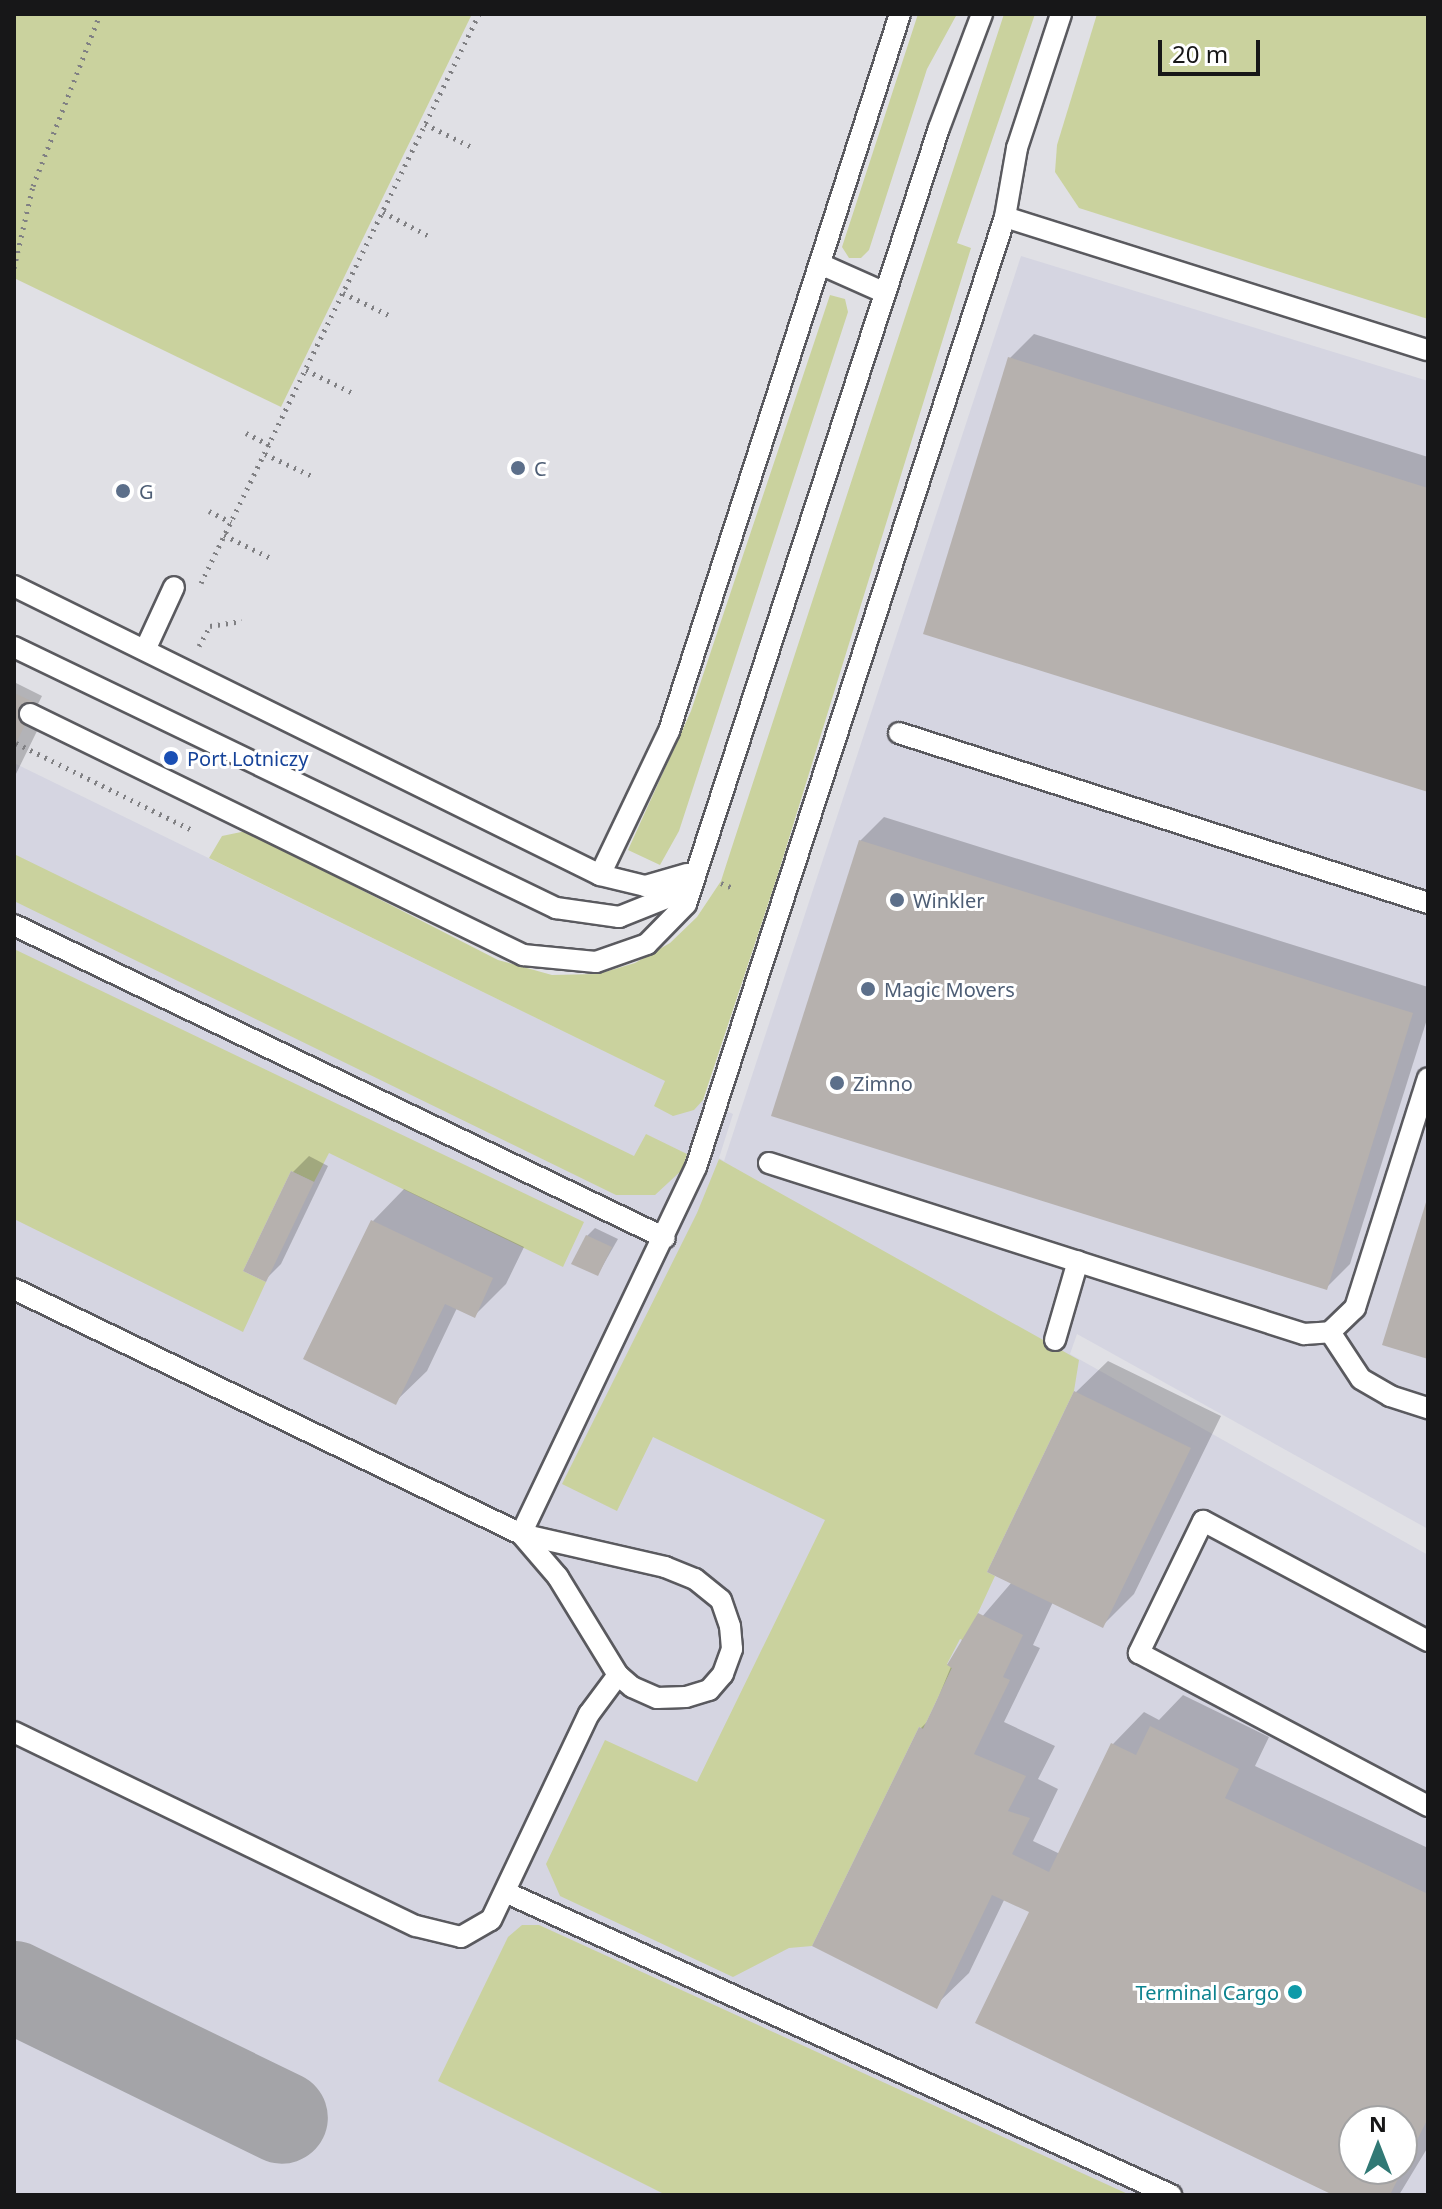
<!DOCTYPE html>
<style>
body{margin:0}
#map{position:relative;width:1442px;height:2209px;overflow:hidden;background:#e0e0e5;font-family:"Noto Sans",sans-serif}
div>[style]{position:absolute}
.built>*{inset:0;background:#d5d5e1}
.green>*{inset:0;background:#cad29e}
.shadow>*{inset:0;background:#0003}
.taxiway>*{height:92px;margin:-46px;padding:0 46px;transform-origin:46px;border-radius:46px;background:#a4a4a8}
.building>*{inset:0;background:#b6b1ae}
.path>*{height:5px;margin-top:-2.5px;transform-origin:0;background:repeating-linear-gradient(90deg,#808083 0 2px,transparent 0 8px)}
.roads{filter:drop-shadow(2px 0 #5a5a5f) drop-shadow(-2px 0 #5a5a5f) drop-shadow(0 2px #5a5a5f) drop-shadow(0 -2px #5a5a5f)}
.service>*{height:20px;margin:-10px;padding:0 10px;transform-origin:10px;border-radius:10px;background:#fff}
.dots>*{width:22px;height:22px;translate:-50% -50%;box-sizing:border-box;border:4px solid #fff;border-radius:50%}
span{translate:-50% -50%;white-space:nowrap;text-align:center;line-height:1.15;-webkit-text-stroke:6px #fff;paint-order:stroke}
.service-label{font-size:20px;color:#4e5e75}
.left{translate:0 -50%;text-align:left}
.transit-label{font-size:20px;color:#164399}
.culture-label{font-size:20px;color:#0d838f}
.right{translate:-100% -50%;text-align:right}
.frame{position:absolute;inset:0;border:16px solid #171718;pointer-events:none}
.north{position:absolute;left:1338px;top:2105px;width:80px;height:80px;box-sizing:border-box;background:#fff;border:2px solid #a2a2a3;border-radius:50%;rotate:0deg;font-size:22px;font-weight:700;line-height:32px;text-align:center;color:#171718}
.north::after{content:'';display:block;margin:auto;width:28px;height:36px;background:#317975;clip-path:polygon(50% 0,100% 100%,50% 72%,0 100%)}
.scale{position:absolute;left:1158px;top:40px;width:102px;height:36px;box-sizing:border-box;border:4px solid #171718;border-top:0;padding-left:10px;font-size:24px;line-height:28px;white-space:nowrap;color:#171718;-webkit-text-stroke:6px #fff;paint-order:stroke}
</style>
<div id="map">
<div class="built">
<div style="clip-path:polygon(evenodd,1021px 256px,1428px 381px,1428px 1529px,1077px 1334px,1070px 1354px,1428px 1555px,1428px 2195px,14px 2195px,14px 763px,733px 1114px,719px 1158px,724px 1161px,1021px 256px,1354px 2121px,1402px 2121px,1402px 2169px,1354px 2169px,1354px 2121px)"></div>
</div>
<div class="green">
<div style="clip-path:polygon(14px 14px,472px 14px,281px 407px,14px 278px)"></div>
<div style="clip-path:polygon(918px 14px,957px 14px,927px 69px,869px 250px,861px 258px,849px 258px,842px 247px)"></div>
<div style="clip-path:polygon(1004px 14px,1035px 14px,957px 243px,971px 248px,778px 874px,703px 1100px,694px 1110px,673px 1116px,654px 1106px,665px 1081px,209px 858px,222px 836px,246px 831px,498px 960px,552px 975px,598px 974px,635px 963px,670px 943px,697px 917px,721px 881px,730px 853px)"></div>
<div style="clip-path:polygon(1097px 14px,1428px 14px,1428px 319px,1079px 208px,1055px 172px,1057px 145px)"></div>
<div style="clip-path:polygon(830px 295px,845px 299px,848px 312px,679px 831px,660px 865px,628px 850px,691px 711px)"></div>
<div style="clip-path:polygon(14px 854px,634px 1156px,646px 1134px,687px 1154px,682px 1170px,655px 1195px,616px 1195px,14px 901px)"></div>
<div style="clip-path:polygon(14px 949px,584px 1222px,563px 1267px,329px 1153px,314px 1182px,291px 1171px,243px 1271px,266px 1282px,243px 1332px,14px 1219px)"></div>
<div style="clip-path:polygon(719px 1159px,1079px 1360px,1074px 1391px,987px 1572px,995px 1576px,965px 1641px,960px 1639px,947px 1664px,952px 1668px,923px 1729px,919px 1727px,812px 1946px,789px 1948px,733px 1977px,560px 1896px,546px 1864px,605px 1740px,697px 1782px,825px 1520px,653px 1437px,617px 1511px,562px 1484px,697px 1213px)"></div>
<div style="clip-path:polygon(522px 1925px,539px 1925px,1130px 2195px,666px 2195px,438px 2081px,508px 1937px)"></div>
</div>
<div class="shadow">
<div style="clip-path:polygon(1034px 334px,1428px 457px,1428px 790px,1010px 358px)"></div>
<div style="clip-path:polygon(14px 682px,42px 696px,28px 724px,38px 729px,14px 778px)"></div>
<div style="clip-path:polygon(884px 817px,1428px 987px,1428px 1016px,1350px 1264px,1326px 1288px,860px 841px)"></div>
<div style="clip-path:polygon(309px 1156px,328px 1166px,281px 1264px,265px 1280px,293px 1172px)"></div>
<div style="clip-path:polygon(404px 1189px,524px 1247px,506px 1284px,474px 1316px,457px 1308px,427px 1371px,395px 1402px,373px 1221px)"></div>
<div style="clip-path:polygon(595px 1228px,618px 1239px,598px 1274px,587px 1236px)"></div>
<div style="clip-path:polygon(evenodd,1108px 1361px,1221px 1416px,1134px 1594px,1102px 1626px,1053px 1602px,1033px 1645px,1040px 1648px,1004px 1722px,1055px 1746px,1038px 1779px,1058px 1789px,1033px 1841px,1060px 1854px,1113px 1744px,1144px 1712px,1159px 1720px,1183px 1695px,1269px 1737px,1255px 1766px,1428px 1848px,1428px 2147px,1399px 2195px,1337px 2195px,1035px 1904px,1005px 1898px,969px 1973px,937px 2004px,921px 1728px,929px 1720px,962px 1640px,1012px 1582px,990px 1571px,1076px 1392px,1108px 1361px,1354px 2121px,1402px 2121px,1402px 2169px,1354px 2169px,1354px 2121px)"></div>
</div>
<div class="taxiway">
<div style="left:14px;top:1987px;width:298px;rotate:26deg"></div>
</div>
<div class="building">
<div style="clip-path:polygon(1008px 357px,1428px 488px,1428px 792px,923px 634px)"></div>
<div style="clip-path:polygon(14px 693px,36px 703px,14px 747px)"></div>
<div style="clip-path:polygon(859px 840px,1413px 1013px,1327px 1290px,771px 1116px)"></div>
<div style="clip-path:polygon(291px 1171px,314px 1182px,266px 1282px,243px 1271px)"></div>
<div style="clip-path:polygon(1427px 1199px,1428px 1200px,1428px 1359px,1382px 1345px)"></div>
<div style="clip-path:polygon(371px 1220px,493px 1278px,475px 1318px,445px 1304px,396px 1405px,303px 1359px)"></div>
<div style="clip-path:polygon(586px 1235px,612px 1247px,598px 1276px,571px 1264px)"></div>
<div style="clip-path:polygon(1074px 1391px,1191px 1448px,1103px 1628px,987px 1572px)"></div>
<div style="clip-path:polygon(evenodd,978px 1613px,1023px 1635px,1003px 1677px,1010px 1680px,974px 1754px,1026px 1776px,1008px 1811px,1030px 1818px,1012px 1854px,1049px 1872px,1111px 1743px,1136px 1755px,1150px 1726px,1239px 1769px,1225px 1798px,1428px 1894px,1428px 2118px,1390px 2195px,1333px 2195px,975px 2023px,1029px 1912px,992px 1895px,937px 2009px,812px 1946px,919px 1727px,923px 1729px,952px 1668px,947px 1665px,978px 1613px,1354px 2121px,1402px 2121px,1402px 2169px,1354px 2169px,1354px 2121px)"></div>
</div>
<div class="path">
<div style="left:425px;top:124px;width:52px;rotate:26.1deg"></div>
<div style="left:383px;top:212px;width:52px;rotate:27.6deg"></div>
<div style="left:14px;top:268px;width:84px;rotate:-77deg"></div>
<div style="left:33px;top:186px;width:185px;rotate:-68.7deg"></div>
<div style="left:343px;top:293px;width:53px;rotate:25.6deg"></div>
<div style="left:306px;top:370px;width:52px;rotate:26.1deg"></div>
<div style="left:246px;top:433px;width:27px;rotate:27deg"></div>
<div style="left:265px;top:454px;width:52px;rotate:25.1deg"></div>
<div style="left:209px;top:511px;width:25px;rotate:27deg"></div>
<div style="left:224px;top:535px;width:55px;rotate:26.1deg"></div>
<div style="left:201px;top:583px;width:633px;rotate:-63.96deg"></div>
<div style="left:199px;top:646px;width:23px;rotate:-61deg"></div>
<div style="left:210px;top:626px;width:32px;rotate:-9deg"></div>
<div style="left:16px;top:743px;width:196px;rotate:26.3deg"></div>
<div style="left:721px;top:883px;width:15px;rotate:23deg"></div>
</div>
<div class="roads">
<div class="service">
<div style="left:1005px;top:217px;width:443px;rotate:17.5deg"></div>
<div style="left:820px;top:264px;width:71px;rotate:24deg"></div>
<div style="left:14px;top:586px;width:653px;rotate:26.25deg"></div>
<div style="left:600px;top:875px;width:46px;rotate:13.7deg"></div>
<div style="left:645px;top:886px;width:44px;rotate:-15.9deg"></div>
<div style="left:14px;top:647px;width:602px;rotate:25.71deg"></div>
<div style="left:556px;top:908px;width:64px;rotate:8.1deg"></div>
<div style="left:619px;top:917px;width:54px;rotate:-21.8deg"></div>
<div style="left:669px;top:897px;width:33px;rotate:-45deg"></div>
<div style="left:145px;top:650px;width:69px;rotate:-65.3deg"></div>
<div style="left:30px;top:714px;width:549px;rotate:26.05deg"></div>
<div style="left:523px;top:955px;width:73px;rotate:5.5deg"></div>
<div style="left:596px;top:962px;width:54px;rotate:-19.4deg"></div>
<div style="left:647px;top:944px;width:56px;rotate:-45.7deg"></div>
<div style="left:686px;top:904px;width:816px;rotate:-71.94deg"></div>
<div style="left:939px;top:128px;width:122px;rotate:-69.3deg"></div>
<div style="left:899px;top:733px;width:556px;rotate:17.82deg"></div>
<div style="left:600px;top:875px;width:160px;rotate:-64.4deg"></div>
<div style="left:669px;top:731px;width:753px;rotate:-72.14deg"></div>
<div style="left:14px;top:925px;width:722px;rotate:25.68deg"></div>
<div style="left:769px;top:1163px;width:562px;rotate:17.73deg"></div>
<div style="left:1304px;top:1334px;width:26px;rotate:-4deg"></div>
<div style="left:1330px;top:1332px;width:35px;rotate:-44deg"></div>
<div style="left:1355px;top:1308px;width:241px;rotate:-72.4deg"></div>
<div style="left:14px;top:1289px;width:563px;rotate:25.79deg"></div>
<div style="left:521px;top:1534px;width:148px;rotate:12.9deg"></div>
<div style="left:665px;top:1567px;width:32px;rotate:22deg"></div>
<div style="left:695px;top:1579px;width:33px;rotate:39deg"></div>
<div style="left:721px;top:1600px;width:28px;rotate:71deg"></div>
<div style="left:730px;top:1626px;width:23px;rotate:85deg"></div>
<div style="left:732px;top:1649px;width:27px;rotate:110deg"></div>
<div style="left:723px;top:1674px;width:21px;rotate:131deg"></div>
<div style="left:709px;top:1690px;width:24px;rotate:163deg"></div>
<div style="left:686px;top:1697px;width:29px;rotate:178deg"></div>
<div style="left:657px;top:1698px;width:27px;rotate:-156deg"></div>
<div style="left:632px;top:1687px;width:18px;rotate:-139deg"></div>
<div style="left:618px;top:1675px;width:115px;rotate:-121.5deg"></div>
<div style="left:558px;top:1577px;width:57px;rotate:-130.7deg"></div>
<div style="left:1330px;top:1332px;width:56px;rotate:56.6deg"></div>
<div style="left:1361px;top:1379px;width:34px;rotate:30deg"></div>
<div style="left:1390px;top:1396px;width:40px;rotate:18deg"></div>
<div style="left:1055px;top:1340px;width:82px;rotate:-73.8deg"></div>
<div style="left:521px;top:1534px;width:407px;rotate:-64.5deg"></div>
<div style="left:696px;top:1167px;width:999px;rotate:-71.98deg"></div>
<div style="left:1005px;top:217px;width:70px;rotate:-80.1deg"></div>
<div style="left:1017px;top:148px;width:141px;rotate:-71.8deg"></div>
<div style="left:1428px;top:1641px;width:255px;rotate:-151.9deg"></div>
<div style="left:1203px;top:1521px;width:147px;rotate:115.9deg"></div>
<div style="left:1139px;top:1653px;width:327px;rotate:27.9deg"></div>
<div style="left:14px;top:1732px;width:446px;rotate:25.8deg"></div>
<div style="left:416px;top:1926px;width:46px;rotate:13.7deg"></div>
<div style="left:461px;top:1937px;width:34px;rotate:-30deg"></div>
<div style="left:491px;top:1920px;width:228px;rotate:-64.6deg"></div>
<div style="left:589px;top:1714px;width:49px;rotate:-53.4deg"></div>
<div style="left:505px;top:1892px;width:732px;rotate:24.46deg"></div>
</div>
</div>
<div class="dots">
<div style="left:518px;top:468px;background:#5c6f8a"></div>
<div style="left:123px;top:491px;background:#5c6f8a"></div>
<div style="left:171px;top:758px;background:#1a4fb4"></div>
<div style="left:897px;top:900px;background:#5c6f8a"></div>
<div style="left:868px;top:989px;background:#5c6f8a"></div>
<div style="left:837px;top:1083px;background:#5c6f8a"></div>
<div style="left:1295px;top:1992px;background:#0f9aa8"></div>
</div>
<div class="service-label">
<span class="left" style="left:534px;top:468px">C</span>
<span class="left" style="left:139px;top:491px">G</span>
<span class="left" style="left:913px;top:900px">Winkler</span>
<span class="left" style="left:884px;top:989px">Magic Movers</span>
<span class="left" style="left:853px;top:1083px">Zimno</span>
</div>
<div class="transit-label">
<span class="left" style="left:187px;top:758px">Port Lotniczy</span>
</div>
<div class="culture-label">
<span class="right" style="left:1279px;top:1992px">Terminal Cargo</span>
</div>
<div class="frame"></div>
<div class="north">N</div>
<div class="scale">20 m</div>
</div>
